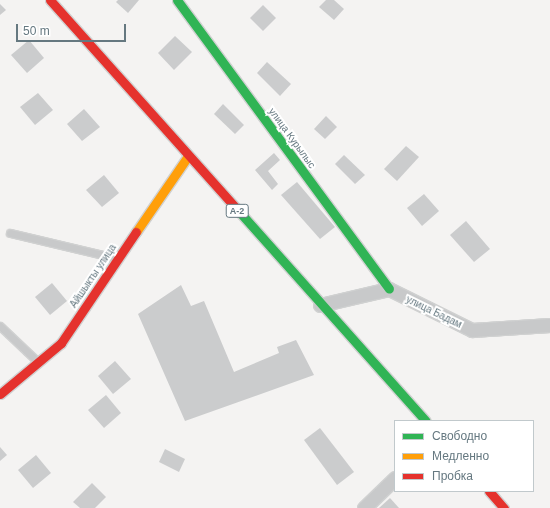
<!DOCTYPE html>
<meta charset="utf-8">
<style>
body{margin:0}
#map{position:relative;width:550px;height:508px;overflow:hidden;background:#f4f3f2;font-family:Arial,sans-serif}
div>[style]{position:absolute}
.building>*{inset:0;background:#cbcccd}
.roads{filter:drop-shadow(1px 0 #d0d1d1) drop-shadow(-1px 0 #d0d1d1) drop-shadow(0 1px #d0d1d1) drop-shadow(0 -1px #d0d1d1)}
.lane>*{height:7px;margin:-3.5px;padding:0 3.5px;transform-origin:3.5px;border-radius:3.5px;background:#c8c9ca}
.street>*{height:13px;margin:-6.5px;padding:0 6.5px;transform-origin:6.5px;border-radius:6.5px;background:#c8c9ca}
.fast>*{height:9px;margin:-4.5px;padding:0 4.5px;transform-origin:4.5px;border-radius:4.5px;background:#30b455}
.slow>*{height:9px;margin:-4.5px;padding:0 4.5px;transform-origin:4.5px;border-radius:4.5px;background:#ff9f0a}
.jam>*{height:9px;margin:-4.5px;padding:0 4.5px;transform-origin:4.5px;border-radius:4.5px;background:#e5322d}
span{translate:-50% -50%;white-space:nowrap;text-align:center;line-height:1.15;-webkit-text-stroke:4px #fff;paint-order:stroke}
.shield-label span{padding:1px 3px;background:#fff;border:1px solid;border-radius:3px;-webkit-text-stroke-width:0}
.shield-label{font-size:9px;color:#657880;font-weight:700}
.street-label{font-size:10px;color:#657880}
.legend{position:absolute;left:394px;top:420px;width:140px;height:72px;box-sizing:border-box;background:#fff;border:1px solid #c1c9cc;margin:0;padding:5px 7px;list-style:none;font-size:12px;color:#657880}
.legend li{display:flex;align-items:center;gap:8px;height:20px}
.legend b{width:20px;border:1px solid #c1c9cc}
.scale{position:absolute;left:16px;top:24px;width:110px;height:18px;box-sizing:border-box;border:2px solid #657880;border-top:0;padding-left:5px;font-size:12px;line-height:14px;white-space:nowrap;color:#657880;-webkit-text-stroke:3px #fff;paint-order:stroke}
</style>
<div id="map">
<div class="building">
<div style="clip-path:polygon(118px 0,139px 0,128px 13px,116px 2px)"></div>
<div style="clip-path:polygon(326px 0,334px 0,344px 9px,334px 20px,319px 7px)"></div>
<div style="clip-path:polygon(0 4px,6px 10px,0 15px)"></div>
<div style="clip-path:polygon(263px 5px,276px 18px,263px 31px,250px 18px)"></div>
<div style="clip-path:polygon(175px 36px,192px 52px,174px 70px,158px 53px)"></div>
<div style="clip-path:polygon(29px 40px,44px 58px,27px 73px,11px 55px)"></div>
<div style="clip-path:polygon(267px 62px,291px 84px,280px 96px,257px 73px)"></div>
<div style="clip-path:polygon(38px 93px,53px 110px,35px 125px,20px 107px)"></div>
<div style="clip-path:polygon(223px 104px,244px 125px,235px 134px,214px 114px)"></div>
<div style="clip-path:polygon(84px 109px,100px 127px,82px 141px,67px 124px)"></div>
<div style="clip-path:polygon(326px 116px,337px 127px,325px 139px,314px 129px)"></div>
<div style="clip-path:polygon(406px 146px,419px 157px,397px 181px,384px 169px)"></div>
<div style="clip-path:polygon(274px 153px,280px 160px,268px 171px,278px 184px,272px 190px,255px 170px)"></div>
<div style="clip-path:polygon(344px 155px,365px 175px,355px 184px,335px 164px)"></div>
<div style="clip-path:polygon(104px 175px,119px 193px,102px 207px,86px 190px)"></div>
<div style="clip-path:polygon(297px 182px,335px 227px,320px 239px,281px 195px)"></div>
<div style="clip-path:polygon(424px 194px,439px 211px,422px 226px,407px 208px)"></div>
<div style="clip-path:polygon(466px 221px,490px 249px,474px 262px,450px 235px)"></div>
<div style="clip-path:polygon(52px 283px,67px 301px,50px 315px,35px 297px)"></div>
<div style="clip-path:polygon(181px 285px,191px 306px,204px 301px,234px 372px,279px 353px,277px 347px,296px 340px,314px 375px,185px 421px,138px 314px)"></div>
<div style="clip-path:polygon(115px 361px,131px 379px,113px 394px,98px 376px)"></div>
<div style="clip-path:polygon(106px 395px,121px 413px,104px 428px,88px 410px)"></div>
<div style="clip-path:polygon(320px 428px,354px 472px,337px 485px,304px 440px)"></div>
<div style="clip-path:polygon(0 447px,7px 455px,0 461px)"></div>
<div style="clip-path:polygon(165px 449px,185px 459px,179px 472px,159px 462px)"></div>
<div style="clip-path:polygon(36px 455px,51px 473px,33px 488px,18px 470px)"></div>
<div style="clip-path:polygon(92px 483px,106px 497px,95px 508px,80px 508px,73px 502px)"></div>
<div style="clip-path:polygon(390px 498px,399px 508px,379px 508px)"></div>
</div>
<div class="roads">
<div class="lane">
<div style="left:10px;top:233px;width:109px;rotate:13.3deg"></div>
<div style="left:0;top:326px;width:52px;rotate:43.5deg"></div>
</div>
<div class="street">
<div style="left:320px;top:305px;width:71px;rotate:-13.1deg"></div>
<div style="left:389px;top:289px;width:93px;rotate:26.3deg"></div>
<div style="left:472px;top:330px;width:78px;rotate:-3.7deg"></div>
<div style="left:364px;top:508px;width:43px;rotate:-44.1deg"></div>
</div>
<div class="fast">
<div style="left:177px;top:0;width:358px;rotate:53.7deg"></div>
<div style="left:236px;top:208px;width:285px;rotate:48.3deg"></div>
</div>
<div class="slow">
<div style="left:136px;top:232px;width:92px;rotate:-55.6deg"></div>
</div>
<div class="jam">
<div style="left:50px;top:0;width:279px;rotate:48.2deg"></div>
<div style="left:0;top:394px;width:80px;rotate:-39.9deg"></div>
<div style="left:61px;top:343px;width:134px;rotate:-56deg"></div>
<div style="left:489px;top:491px;width:23px;rotate:49deg"></div>
</div>
</div>
<div class="shield-label">
<span style="left:237px;top:211px">A-2</span>
</div>
<div class="street-label">
<span style="left:292px;top:138px;rotate:54deg">улица Курылыс</span>
<span style="left:93px;top:276px;rotate:-56deg">Айшыкты улица</span>
<span style="left:434px;top:312px;rotate:26deg">улица Бадам</span>
</div>
<ul class="legend">
<li><b style="height:5px;background:#30b455"></b>Свободно</li>
<li><b style="height:5px;background:#ff9f0a"></b>Медленно</li>
<li><b style="height:5px;background:#e5322d"></b>Пробка</li>
</ul>
<div class="scale">50 m</div>
</div>
